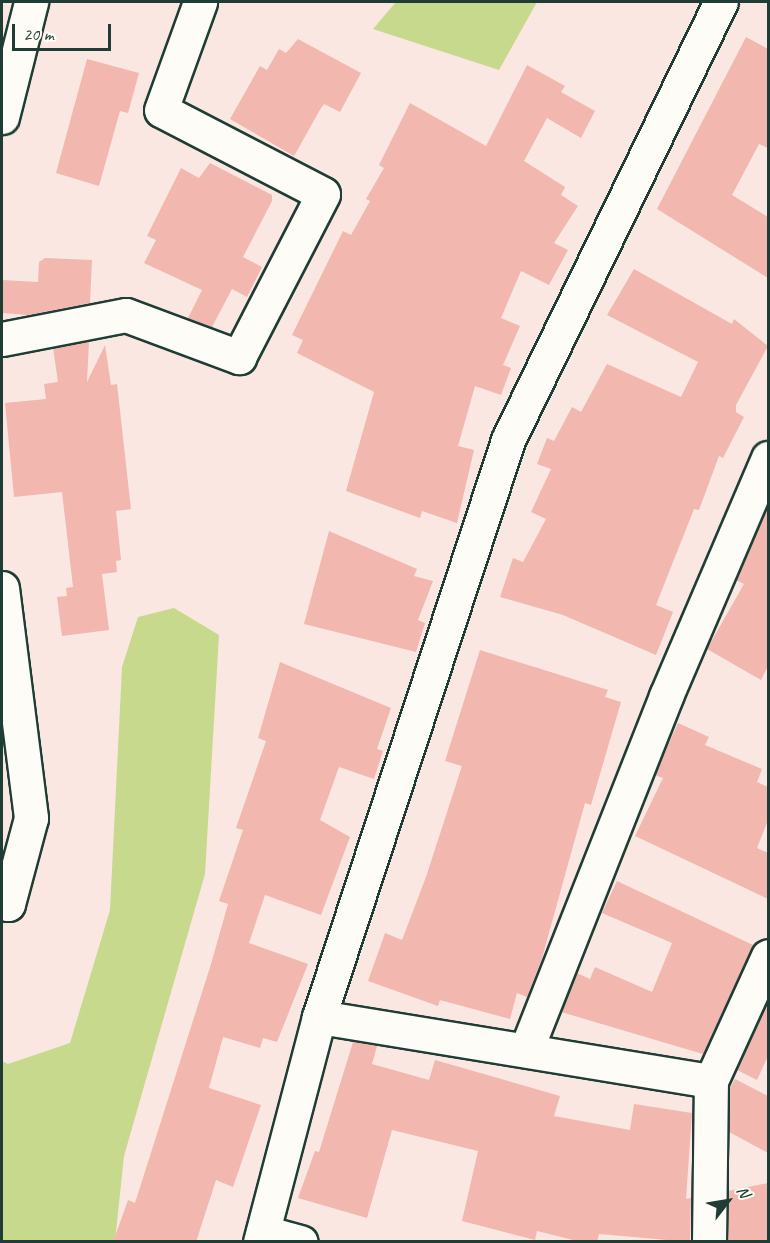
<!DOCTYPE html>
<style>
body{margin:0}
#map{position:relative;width:770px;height:1243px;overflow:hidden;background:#fae7e1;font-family:Caveat,sans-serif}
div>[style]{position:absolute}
.green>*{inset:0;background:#c7d98d}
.building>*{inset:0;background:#f2b7af}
.roads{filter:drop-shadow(2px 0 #1f3d34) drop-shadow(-2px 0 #1f3d34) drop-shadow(0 2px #1f3d34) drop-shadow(0 -2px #1f3d34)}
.minor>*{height:33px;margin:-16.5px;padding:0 16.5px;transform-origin:16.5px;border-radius:16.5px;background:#fdfcf7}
span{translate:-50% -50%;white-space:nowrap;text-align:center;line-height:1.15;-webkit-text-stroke:5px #fdfcf7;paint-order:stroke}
.frame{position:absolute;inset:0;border:3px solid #1f3d34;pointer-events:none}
.north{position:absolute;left:698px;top:1171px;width:60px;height:60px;-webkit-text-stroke:4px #fdfcf7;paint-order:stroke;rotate:59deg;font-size:16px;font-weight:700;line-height:24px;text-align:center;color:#1f3d34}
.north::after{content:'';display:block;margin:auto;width:21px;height:27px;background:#1f3d34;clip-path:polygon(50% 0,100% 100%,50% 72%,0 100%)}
.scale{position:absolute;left:12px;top:24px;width:99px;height:27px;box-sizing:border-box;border:3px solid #1f3d34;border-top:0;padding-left:8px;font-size:18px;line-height:21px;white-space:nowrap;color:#1f3d34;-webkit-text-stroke:4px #fdfcf7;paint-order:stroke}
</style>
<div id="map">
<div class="green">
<div style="clip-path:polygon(396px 2px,537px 2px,499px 70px,373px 29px)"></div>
<div style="clip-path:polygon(174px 608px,219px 635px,205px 874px,124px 1156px,115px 1241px,2px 1241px,2px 1061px,8px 1064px,70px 1043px,110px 910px,122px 667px,138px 617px)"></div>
</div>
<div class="building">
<div style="clip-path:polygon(746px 37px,768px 49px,768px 148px,759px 144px,732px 195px,768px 217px,768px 278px,657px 209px)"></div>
<div style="clip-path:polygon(298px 39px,361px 73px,340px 112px,324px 104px,321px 108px,294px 156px,230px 119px,260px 66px,267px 70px,279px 49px,286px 53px)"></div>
<div style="clip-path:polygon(87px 59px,139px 73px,128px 113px,120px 111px,99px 186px,56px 173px)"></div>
<div style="clip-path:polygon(527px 65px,565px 86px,561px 92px,595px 111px,581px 138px,547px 118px,524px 161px,565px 187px,561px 195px,578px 206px,554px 243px,568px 250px,549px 285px,521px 271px,501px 318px,520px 326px,503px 365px,511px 368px,501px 395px,475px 386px,458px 446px,474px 450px,457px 523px,422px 511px,420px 518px,346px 491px,374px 392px,297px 353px,303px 340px,292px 335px,343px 231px,351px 235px,370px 201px,366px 199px,384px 168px,379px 165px,410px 103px,486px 146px)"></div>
<div style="clip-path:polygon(210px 163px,272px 195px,272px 201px,243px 257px,262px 267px,247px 297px,232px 289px,212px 327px,188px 318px,202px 290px,144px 263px,156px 240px,147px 236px,181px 168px,199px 178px)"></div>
<div style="clip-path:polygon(45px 258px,92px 260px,90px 303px,28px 315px,2px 313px,2px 280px,38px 282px,39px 262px)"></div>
<div style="clip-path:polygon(634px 269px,732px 324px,734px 319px,768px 346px,736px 405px,736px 412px,744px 417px,723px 458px,719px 456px,699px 510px,694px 509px,656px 605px,673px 612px,656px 655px,563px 615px,500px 597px,513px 558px,523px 562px,546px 519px,531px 512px,551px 469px,537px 464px,547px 438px,554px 441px,572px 407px,581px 412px,607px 364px,681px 397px,698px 362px,607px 315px)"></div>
<div style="clip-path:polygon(89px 341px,87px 382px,105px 345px,111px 385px,117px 384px,131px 509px,116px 511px,121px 560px,116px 561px,117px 572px,102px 574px,109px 630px,62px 636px,57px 597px,67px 596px,66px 588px,73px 587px,62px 492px,14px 497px,5px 403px,46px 399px,44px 384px,58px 382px,53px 348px)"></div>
<div style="clip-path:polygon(768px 504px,768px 666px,761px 680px,707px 649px,744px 584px,736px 580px)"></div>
<div style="clip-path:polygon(329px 531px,417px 569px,414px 576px,433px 581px,418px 620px,425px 623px,416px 652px,304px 624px)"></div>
<div style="clip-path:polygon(480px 650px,608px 690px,605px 697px,621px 702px,591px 805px,585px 803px,542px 958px,527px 997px,517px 993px,510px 1019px,440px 1000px,438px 1006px,368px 981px,385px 933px,402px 940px,426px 877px,462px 766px,445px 761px)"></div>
<div style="clip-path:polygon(280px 662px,391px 708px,377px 749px,383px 751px,374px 779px,339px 767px,320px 820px,350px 837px,321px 915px,265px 895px,249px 943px,308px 964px,277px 1042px,263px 1038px,260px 1048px,223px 1037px,209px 1088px,261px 1105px,233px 1187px,216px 1180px,196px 1242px,113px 1242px,128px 1200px,135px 1203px,211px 964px,228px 904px,219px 901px,243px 830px,236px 828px,266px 741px,258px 738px)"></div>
<div style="clip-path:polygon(678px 723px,709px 737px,705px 745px,762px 769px,757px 782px,768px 787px,768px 820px,757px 848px,768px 853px,768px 899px,635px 836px,663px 778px,655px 775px)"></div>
<div style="clip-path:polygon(617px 881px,753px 945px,703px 1054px,561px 1012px,577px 973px,590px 979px,595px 967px,652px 992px,672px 943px,602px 913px)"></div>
<div style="clip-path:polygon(768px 1000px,768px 1056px,757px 1080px,737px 1070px)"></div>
<div style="clip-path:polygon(353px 1042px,377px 1046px,372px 1064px,429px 1080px,435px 1060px,560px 1096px,554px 1116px,630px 1130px,634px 1104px,692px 1113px,686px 1199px,691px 1198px,690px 1242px,599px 1234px,597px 1242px,581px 1242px,537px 1231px,535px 1240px,462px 1221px,478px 1151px,392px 1130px,367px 1218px,298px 1198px,315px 1151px,319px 1152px)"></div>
<div style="clip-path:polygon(735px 1079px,768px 1096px,768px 1153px,729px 1132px,730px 1088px)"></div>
<div style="clip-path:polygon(768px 1183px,768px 1242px,728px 1242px,728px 1191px)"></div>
</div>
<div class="roads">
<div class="minor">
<div style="left:2px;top:117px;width:119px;rotate:-75.8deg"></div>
<div style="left:2px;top:339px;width:126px;rotate:-11deg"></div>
<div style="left:126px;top:315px;width:121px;rotate:20.4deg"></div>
<div style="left:239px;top:357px;width:183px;rotate:-62.7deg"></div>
<div style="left:323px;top:194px;width:182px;rotate:-152.6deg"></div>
<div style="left:161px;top:110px;width:115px;rotate:-70.1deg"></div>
<div style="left:2px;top:588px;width:232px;rotate:82.8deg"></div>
<div style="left:31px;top:818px;width:89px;rotate:105deg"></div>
<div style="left:8px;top:904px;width:6px;rotate:-162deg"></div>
<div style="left:319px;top:1017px;width:397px;rotate:9.3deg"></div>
<div style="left:711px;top:1081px;width:137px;rotate:-65.5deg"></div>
<div style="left:526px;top:1050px;width:381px;rotate:-68.4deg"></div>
<div style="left:666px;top:696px;width:259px;rotate:-66.8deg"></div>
<div style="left:263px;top:1232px;width:39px;rotate:15deg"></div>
<div style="left:260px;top:1242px;width:233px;rotate:-75.3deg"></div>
<div style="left:319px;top:1017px;width:607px;rotate:-71.86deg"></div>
<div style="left:508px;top:440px;width:487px;rotate:-64.1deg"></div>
<div style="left:709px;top:1242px;width:161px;rotate:-89.3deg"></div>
</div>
</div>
<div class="frame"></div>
<div class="north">N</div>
<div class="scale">20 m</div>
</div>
